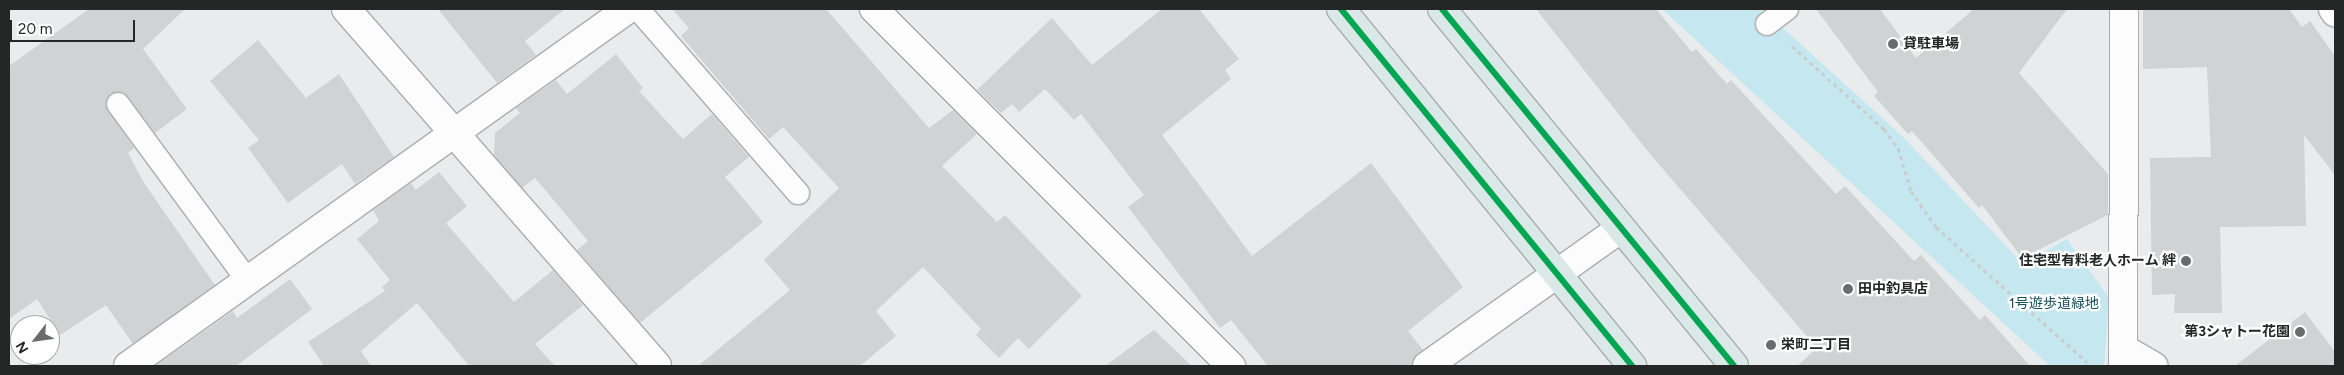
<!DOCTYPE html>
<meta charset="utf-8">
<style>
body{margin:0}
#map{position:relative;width:2344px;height:375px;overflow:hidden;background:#e8eced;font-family:Figtree,"Noto Sans JP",sans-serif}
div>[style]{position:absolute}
.green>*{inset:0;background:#c5e7f0}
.building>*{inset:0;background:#d0d3d4}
.path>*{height:3px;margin-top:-1.5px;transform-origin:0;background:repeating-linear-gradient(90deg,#cbcccc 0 4px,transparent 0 8px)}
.roads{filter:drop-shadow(1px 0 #aaadae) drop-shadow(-1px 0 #aaadae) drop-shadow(0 1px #aaadae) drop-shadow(0 -1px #aaadae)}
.service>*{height:22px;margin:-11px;padding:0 11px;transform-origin:11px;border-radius:11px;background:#fcfcfc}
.minor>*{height:28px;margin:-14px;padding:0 14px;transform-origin:14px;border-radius:14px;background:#fcfcfc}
.trunk>*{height:28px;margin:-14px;padding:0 14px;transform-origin:14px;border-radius:14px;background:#dbe8e8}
.bus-1>*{height:6px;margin:-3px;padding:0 3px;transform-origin:3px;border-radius:3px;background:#00a651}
.dots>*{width:14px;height:14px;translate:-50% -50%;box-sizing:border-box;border:2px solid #fff;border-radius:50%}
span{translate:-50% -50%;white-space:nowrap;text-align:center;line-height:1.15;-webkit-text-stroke:4.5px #fff;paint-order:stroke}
.poi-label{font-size:14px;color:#252727;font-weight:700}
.left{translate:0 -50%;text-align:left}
.right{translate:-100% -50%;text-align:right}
.park-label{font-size:14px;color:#174f5b}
.frame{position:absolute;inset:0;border:10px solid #252727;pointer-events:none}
.north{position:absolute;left:10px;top:315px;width:50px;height:50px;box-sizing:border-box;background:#fff;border:1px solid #a8a9a9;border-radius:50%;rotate:240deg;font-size:14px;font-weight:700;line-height:20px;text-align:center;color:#252727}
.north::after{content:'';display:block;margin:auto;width:18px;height:22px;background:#696c6c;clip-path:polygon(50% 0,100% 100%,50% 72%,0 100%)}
.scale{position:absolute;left:10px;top:20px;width:125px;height:22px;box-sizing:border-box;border:2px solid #252727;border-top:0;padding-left:6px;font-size:15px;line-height:18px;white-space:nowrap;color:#252727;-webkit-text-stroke:4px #fff;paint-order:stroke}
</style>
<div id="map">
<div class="green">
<div style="clip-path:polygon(1662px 9px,1762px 9px,1903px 137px,2023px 264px,2067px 239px,2109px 298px,2104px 366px,2050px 366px)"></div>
</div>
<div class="building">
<div style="clip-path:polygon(89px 9px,185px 9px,143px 49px,187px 109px,155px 133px,124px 92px,111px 93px,105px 105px,134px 148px,128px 153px,144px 183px,215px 285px,133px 344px,106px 305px,60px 335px,37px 299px,9px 319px,9px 66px)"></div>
<div style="clip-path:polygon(438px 9px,565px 9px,525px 41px,536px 55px,497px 83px)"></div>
<div style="clip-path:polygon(672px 9px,826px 9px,929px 128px,953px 110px,977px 134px,942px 166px,997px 222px,1005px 215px,1082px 296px,1029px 349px,1018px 338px,999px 358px,976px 335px,981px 329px,923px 267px,876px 311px,896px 336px,860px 366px,698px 366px,790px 290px,764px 260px,839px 188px,783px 127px,769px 139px,681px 36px,689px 28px)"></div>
<div style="clip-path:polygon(1162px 9px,1199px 9px,1239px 59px,1225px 70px,1231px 79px,1162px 135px,1252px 256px,1371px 163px,1463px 287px,1408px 331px,1423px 350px,1412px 366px,1268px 366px,1231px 320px,1220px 328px,1128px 207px,1144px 195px,1081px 114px,1074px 120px,1045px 89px,1019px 112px,1012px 104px,1001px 113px,977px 90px,1052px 18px,1092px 65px)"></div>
<div style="clip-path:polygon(1536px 9px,1656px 9px,1692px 52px,1696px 49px,1727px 84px,1731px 80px,1836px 194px,1845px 186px,1914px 261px,1921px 255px,1980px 320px,1985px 315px,2030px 366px,1797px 366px,1817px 348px,1650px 154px)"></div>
<div style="clip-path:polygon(1816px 9px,1880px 9px,1916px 58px,1974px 9px,2067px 9px,2019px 73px,2108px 174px,2108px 215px,2022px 258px,1982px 205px,1979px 208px,1912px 131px,1908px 134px,1874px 96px,1878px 92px)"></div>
<div style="clip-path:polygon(2143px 9px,2289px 9px,2302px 27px,2310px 21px,2335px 56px,2335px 175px,2304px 135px,2306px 226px,2220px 227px,2222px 313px,2174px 313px,2175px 294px,2152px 295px,2150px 158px,2211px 157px,2207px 67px,2143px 69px)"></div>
<div style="clip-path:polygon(258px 40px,306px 98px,339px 74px,394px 157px,355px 184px,342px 164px,288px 203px,248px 148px,259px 140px,210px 81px)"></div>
<div style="clip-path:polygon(616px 54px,643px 88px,639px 91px,683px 139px,712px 114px,749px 157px,725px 177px,763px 222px,640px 323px,577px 250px,588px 241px,535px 178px,522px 188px,494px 155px,495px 133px,520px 113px,516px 108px,556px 80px,567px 94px)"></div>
<div style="clip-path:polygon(439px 172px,467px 206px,446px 223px,514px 302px,553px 270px,583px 305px,535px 344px,555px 366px,469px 366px,417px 303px,361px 351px,371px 366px,324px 366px,308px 342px,385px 291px,382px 287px,390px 280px,357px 239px,379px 221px,373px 210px,411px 183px,416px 190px)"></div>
<div style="clip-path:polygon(290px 279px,312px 309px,236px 366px,155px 366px,233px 311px,237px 318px)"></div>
<div style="clip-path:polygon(2305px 312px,2335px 352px,2335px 366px,2235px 366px)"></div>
<div style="clip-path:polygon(1154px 330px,1192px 366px,1105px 366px)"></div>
</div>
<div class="path">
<div style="left:1792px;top:46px;width:124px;rotate:42.1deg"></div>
<div style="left:1884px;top:129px;width:24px;rotate:54deg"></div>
<div style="left:1898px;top:148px;width:45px;rotate:73.2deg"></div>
<div style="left:1911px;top:191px;width:44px;rotate:55.2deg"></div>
<div style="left:1936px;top:227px;width:203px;rotate:41.8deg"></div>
</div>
<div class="roads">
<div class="service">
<div style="left:638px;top:9px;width:244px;rotate:49deg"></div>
<div style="left:1767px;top:24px;width:25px;rotate:-37deg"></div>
<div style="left:118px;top:104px;width:220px;rotate:53.7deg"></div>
</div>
<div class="minor">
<div style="left:346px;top:9px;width:473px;rotate:48.9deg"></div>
<div style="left:874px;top:9px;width:505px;rotate:45deg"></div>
<div style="left:2333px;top:9px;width:4px;rotate:56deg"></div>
<div style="left:2124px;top:349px;width:34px;rotate:30deg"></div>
<div style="left:128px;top:366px;width:614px;rotate:-35.53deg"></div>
<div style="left:1427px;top:366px;width:238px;rotate:-35.4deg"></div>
<div style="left:2123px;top:366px;width:357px;rotate:-89.8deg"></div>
</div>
<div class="trunk">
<div style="left:1341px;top:9px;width:461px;rotate:50.8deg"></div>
<div style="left:1442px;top:9px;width:461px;rotate:50.7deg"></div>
</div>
</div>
<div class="bus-1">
<div style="left:1341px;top:9px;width:461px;rotate:50.8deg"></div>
<div style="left:1442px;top:9px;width:461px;rotate:50.7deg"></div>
</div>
<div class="dots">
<div style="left:1893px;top:44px;background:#696c6c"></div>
<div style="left:2186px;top:261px;background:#696c6c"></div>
<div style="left:1848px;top:289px;background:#696c6c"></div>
<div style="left:2300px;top:332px;background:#696c6c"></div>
<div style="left:1771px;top:345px;background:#696c6c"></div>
</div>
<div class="poi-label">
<span class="left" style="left:1903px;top:44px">貸駐車場</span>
<span class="right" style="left:2176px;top:261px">住宅型有料老人ホーム 絆</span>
<span class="left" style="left:1858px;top:289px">田中釣具店</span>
<span class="right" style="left:2290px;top:332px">第3シャトー花園</span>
<span class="left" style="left:1781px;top:345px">栄町二丁目</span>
</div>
<div class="park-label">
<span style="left:2054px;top:304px">1号遊歩道緑地</span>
</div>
<div class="frame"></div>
<div class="north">N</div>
<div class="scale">20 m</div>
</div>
